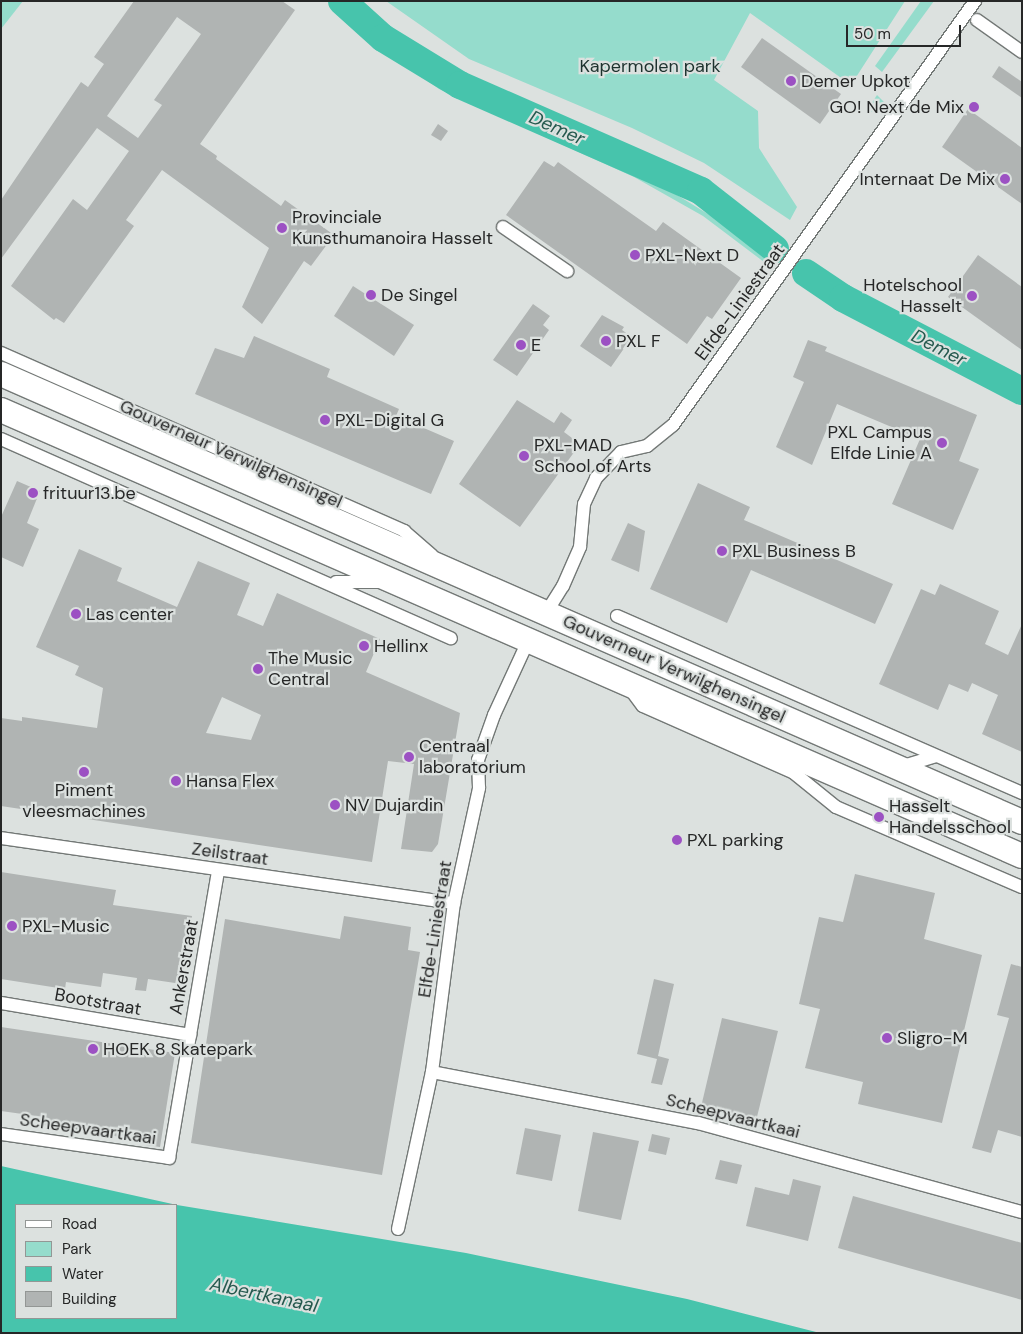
<!DOCTYPE html>
<style>
body{margin:0}
#map{position:relative;width:1023px;height:1334px;overflow:hidden;background:#dce1df;font-family:"DM Sans",sans-serif}
div>[style]{position:absolute}
.green>*{inset:0;background:#95dccc}
.water>*{inset:0;background:#47c4ac}
.river>*{height:28px;margin:-14px;padding:0 14px;transform-origin:14px;border-radius:14px;background:#47c4ac}
.building>*{inset:0;background:#b0b4b3}
.roads{filter:drop-shadow(1px 0 #737876) drop-shadow(-1px 0 #737876) drop-shadow(0 1px #737876) drop-shadow(0 -1px #737876)}
.street>*{height:12px;margin:-6px;padding:0 6px;transform-origin:6px;border-radius:6px;background:#fff}
.highway>*{height:24px;margin:-12px;padding:0 12px;transform-origin:12px;border-radius:12px;background:#fff}
.dots>*{width:14px;height:14px;translate:-50% -50%;box-sizing:border-box;border:2px solid #dce1df;border-radius:50%}
span{translate:-50% -50%;white-space:nowrap;text-align:center;line-height:1.15;-webkit-text-stroke:4.5px #dce1df;paint-order:stroke}
.park-label{font-size:18px;color:#1d322e}
.poi-label{font-size:18px;color:#262727}
.left{translate:0 -50%;text-align:left}
.right{translate:-100% -50%;text-align:right}
.street-label{font-size:18px;color:#262727}
.water-label{font-size:19px;color:#25594e;font-style:italic}
.frame{position:absolute;inset:0;border:2px solid #262727;pointer-events:none}
.legend{position:absolute;left:15px;top:1204px;width:162px;height:115px;box-sizing:border-box;background:#dce1df;border:1px solid #939795;margin:0;padding:6px 9px;list-style:none;font-size:15px;color:#262727}
.legend li{display:flex;align-items:center;gap:10px;height:25px}
.legend b{width:25px;border:1px solid #939795}
.scale{position:absolute;left:846px;top:25px;width:115px;height:22px;box-sizing:border-box;border:2px solid #262727;border-top:0;padding-left:6px;font-size:15px;line-height:18px;white-space:nowrap;color:#262727;-webkit-text-stroke:4px #dce1df;paint-order:stroke}
</style>
<div id="map">
<div class="green">
<div style="clip-path:polygon(1px 1px,23px 1px,1px 29px)"></div>
<div style="clip-path:polygon(386px 1px,905px 1px,851px 85px,750px 13px,714px 80px,758px 111px,759px 148px,797px 207px,790px 220px,704px 163px,632px 128px,469px 59px)"></div>
<div style="clip-path:polygon(921px 1px,934px 1px,882px 72px,875px 66px)"></div>
<div style="clip-path:polygon(335px 7px,415px 72px,460px 99px,638px 171px,729px 227px,769px 257px,764px 262px,703px 216px,634px 177px,439px 89px,355px 29px)"></div>
<div style="clip-path:polygon(877px 95px,884px 102px,872px 112px,868px 109px)"></div>
</div>
<div class="water">
<div style="clip-path:polygon(evenodd,1px 1166px,177px 1205px,466px 1253px,687px 1299px,820px 1333px,1px 1333px,1px 1166px,16px 1205px,176px 1205px,176px 1318px,16px 1318px,16px 1205px)"></div>
</div>
<div class="river">
<div style="left:342px;top:1px;width:55px;rotate:42.1deg"></div>
<div style="left:383px;top:38px;width:90px;rotate:31.4deg"></div>
<div style="left:460px;top:85px;width:263px;rotate:23.7deg"></div>
<div style="left:701px;top:191px;width:94px;rotate:38.1deg"></div>
<div style="left:806px;top:273px;width:45px;rotate:34deg"></div>
<div style="left:843px;top:298px;width:202px;rotate:27.5deg"></div>
</div>
<div class="building">
<div style="clip-path:polygon(evenodd,134px 1px,282px 1px,295px 10px,200px 144px,217px 156px,216px 159px,281px 206px,285px 200px,334px 235px,311px 266px,304px 261px,262px 324px,242px 307px,269px 248px,162px 170px,126px 220px,134px 226px,64px 323px,56px 318px,54px 320px,11px 286px,73px 199px,87px 210px,129px 151px,97px 128px,1px 259px,1px 200px,81px 82px,88px 87px,104px 64px,94px 57px,134px 1px,177px 17px,201px 34px,154px 100px,162px 105px,138px 138px,107px 116px,177px 17px)"></div>
<div style="clip-path:polygon(762px 38px,841px 94px,820px 124px,741px 67px)"></div>
<div style="clip-path:polygon(999px 66px,1022px 82px,1022px 98px,992px 77px)"></div>
<div style="clip-path:polygon(968px 109px,1022px 148px,1022px 204px,942px 147px)"></div>
<div style="clip-path:polygon(438px 124px,448px 131px,441px 141px,431px 135px)"></div>
<div style="clip-path:polygon(544px 161px,554px 167px,558px 162px,656px 231px,663px 222px,741px 278px,712px 319px,707px 316px,687px 344px,506px 215px)"></div>
<div style="clip-path:polygon(978px 255px,1022px 287px,1022px 350px,948px 297px)"></div>
<div style="clip-path:polygon(353px 286px,414px 325px,394px 356px,334px 316px)"></div>
<div style="clip-path:polygon(533px 304px,550px 316px,543px 325px,549px 330px,517px 376px,493px 360px)"></div>
<div style="clip-path:polygon(602px 315px,624px 327px,622px 330px,632px 337px,611px 367px,580px 346px)"></div>
<div style="clip-path:polygon(254px 336px,330px 369px,327px 377px,399px 409px,396px 416px,454px 441px,431px 494px,195px 394px,215px 348px,244px 358px)"></div>
<div style="clip-path:polygon(808px 340px,827px 347px,825px 351px,977px 415px,959px 461px,979px 469px,953px 530px,892px 504px,920px 439px,837px 404px,812px 465px,776px 447px,804px 382px,793px 377px)"></div>
<div style="clip-path:polygon(517px 400px,554px 423px,561px 412px,572px 420px,564px 432px,580px 444px,520px 527px,459px 484px)"></div>
<div style="clip-path:polygon(17px 481px,40px 491px,27px 523px,39px 529px,23px 567px,1px 557px,1px 517px)"></div>
<div style="clip-path:polygon(698px 483px,750px 507px,744px 520px,893px 584px,875px 624px,751px 570px,727px 623px,650px 589px)"></div>
<div style="clip-path:polygon(628px 523px,645px 531px,639px 572px,611px 560px)"></div>
<div style="clip-path:polygon(evenodd,79px 549px,122px 568px,117px 581px,177px 607px,198px 561px,250px 583px,237px 615px,263px 626px,277px 593px,380px 639px,366px 672px,460px 713px,438px 844px,432px 852px,401px 849px,414px 764px,388px 761px,372px 862px,1px 806px,1px 718px,22px 721px,22px 717px,97px 728px,103px 688px,75px 675px,79px 666px,36px 647px,79px 549px,222px 697px,261px 715px,251px 740px,206px 733px,222px 697px)"></div>
<div style="clip-path:polygon(940px 584px,999px 611px,985px 644px,1008px 655px,1022px 624px,1022px 752px,982px 734px,998px 695px,972px 683px,968px 692px,949px 684px,938px 710px,879px 684px,921px 589px,935px 595px)"></div>
<div style="clip-path:polygon(1px 872px,116px 890px,113px 905px,192px 916px,182px 984px,148px 979px,146px 991px,135px 990px,137px 978px,103px 973px,101px 987px,66px 982px,65px 989px,1px 979px)"></div>
<div style="clip-path:polygon(855px 874px,935px 893px,924px 939px,982px 955px,942px 1123px,858px 1104px,863px 1082px,805px 1068px,820px 1009px,799px 1004px,819px 917px,843px 922px)"></div>
<div style="clip-path:polygon(344px 916px,411px 927px,408px 950px,420px 952px,382px 1175px,191px 1143px,225px 919px,340px 939px)"></div>
<div style="clip-path:polygon(1011px 964px,1022px 967px,1022px 1137px,998px 1130px,991px 1153px,972px 1148px,1009px 1018px,997px 1015px)"></div>
<div style="clip-path:polygon(654px 979px,674px 984px,658px 1056px,669px 1059px,662px 1085px,651px 1083px,657px 1059px,637px 1054px)"></div>
<div style="clip-path:polygon(722px 1018px,778px 1031px,756px 1121px,701px 1107px)"></div>
<div style="clip-path:polygon(1px 1027px,175px 1053px,160px 1147px,146px 1145px,147px 1141px,43px 1125px,44px 1117px,1px 1111px)"></div>
<div style="clip-path:polygon(525px 1128px,561px 1135px,552px 1181px,516px 1174px)"></div>
<div style="clip-path:polygon(593px 1132px,639px 1141px,621px 1220px,578px 1211px)"></div>
<div style="clip-path:polygon(652px 1134px,670px 1138px,666px 1155px,648px 1151px)"></div>
<div style="clip-path:polygon(720px 1160px,742px 1165px,737px 1184px,715px 1179px)"></div>
<div style="clip-path:polygon(793px 1179px,821px 1186px,808px 1241px,746px 1226px,755px 1187px,789px 1195px)"></div>
<div style="clip-path:polygon(853px 1196px,1022px 1243px,1022px 1300px,838px 1248px)"></div>
</div>
<div class="roads">
<div class="street">
<div style="left:977px;top:20px;width:55px;rotate:35.4deg"></div>
<div style="left:503px;top:227px;width:78px;rotate:34.5deg"></div>
<div style="left:1px;top:353px;width:441px;rotate:23.8deg"></div>
<div style="left:404px;top:531px;width:37px;rotate:41deg"></div>
<div style="left:1px;top:439px;width:492px;rotate:23.9deg"></div>
<div style="left:336px;top:582px;width:45px"></div>
<div style="left:546px;top:613px;width:32px;rotate:-58deg"></div>
<div style="left:563px;top:586px;width:43px;rotate:-66.4deg"></div>
<div style="left:580px;top:547px;width:43px;rotate:-84.7deg"></div>
<div style="left:584px;top:504px;width:29px;rotate:-65deg"></div>
<div style="left:596px;top:478px;width:36px;rotate:-46deg"></div>
<div style="left:621px;top:452px;width:27px;rotate:-13deg"></div>
<div style="left:647px;top:446px;width:33px;rotate:-39deg"></div>
<div style="left:673px;top:425px;width:521px;rotate:-54.54deg"></div>
<div style="left:617px;top:616px;width:442px;rotate:23.6deg"></div>
<div style="left:630px;top:689px;width:21px;rotate:53deg"></div>
<div style="left:643px;top:706px;width:165px;rotate:23.9deg"></div>
<div style="left:794px;top:773px;width:54px;rotate:39deg"></div>
<div style="left:836px;top:807px;width:202px;rotate:23.3deg"></div>
<div style="left:900px;top:767px;width:37px;rotate:-17deg"></div>
<div style="left:1px;top:838px;width:458px;rotate:8.2deg"></div>
<div style="left:1px;top:1003px;width:192px;rotate:9.6deg"></div>
<div style="left:432px;top:1072px;width:271px;rotate:10.9deg"></div>
<div style="left:698px;top:1123px;width:336px;rotate:15.4deg"></div>
<div style="left:1px;top:1134px;width:170px;rotate:8.1deg"></div>
<div style="left:169px;top:1158px;width:292px;rotate:-80.3deg"></div>
<div style="left:398px;top:1229px;width:161px;rotate:-77.8deg"></div>
<div style="left:432px;top:1072px;width:170px;rotate:-82.6deg"></div>
<div style="left:454px;top:903px;width:118px;rotate:-77.7deg"></div>
<div style="left:479px;top:788px;width:28px;rotate:-92deg"></div>
<div style="left:478px;top:760px;width:48px;rotate:-70.4deg"></div>
<div style="left:494px;top:715px;width:81px;rotate:-65.3deg"></div>
</div>
<div class="highway">
<div style="left:1px;top:374px;width:1115px;rotate:23.69deg"></div>
<div style="left:1px;top:410px;width:1114px;rotate:23.6deg"></div>
</div>
</div>
<div class="dots">
<div style="left:791px;top:81px;background:#9c51c3"></div>
<div style="left:974px;top:107px;background:#9c51c3"></div>
<div style="left:1005px;top:179px;background:#9c51c3"></div>
<div style="left:282px;top:228px;background:#9c51c3"></div>
<div style="left:635px;top:255px;background:#9c51c3"></div>
<div style="left:371px;top:295px;background:#9c51c3"></div>
<div style="left:972px;top:296px;background:#9c51c3"></div>
<div style="left:606px;top:341px;background:#9c51c3"></div>
<div style="left:521px;top:345px;background:#9c51c3"></div>
<div style="left:325px;top:420px;background:#9c51c3"></div>
<div style="left:942px;top:443px;background:#9c51c3"></div>
<div style="left:524px;top:456px;background:#9c51c3"></div>
<div style="left:33px;top:493px;background:#9c51c3"></div>
<div style="left:722px;top:551px;background:#9c51c3"></div>
<div style="left:76px;top:614px;background:#9c51c3"></div>
<div style="left:364px;top:646px;background:#9c51c3"></div>
<div style="left:258px;top:669px;background:#9c51c3"></div>
<div style="left:409px;top:757px;background:#9c51c3"></div>
<div style="left:84px;top:772px;background:#9c51c3"></div>
<div style="left:176px;top:781px;background:#9c51c3"></div>
<div style="left:335px;top:805px;background:#9c51c3"></div>
<div style="left:879px;top:817px;background:#9c51c3"></div>
<div style="left:677px;top:840px;background:#9c51c3"></div>
<div style="left:12px;top:926px;background:#9c51c3"></div>
<div style="left:887px;top:1038px;background:#9c51c3"></div>
<div style="left:93px;top:1049px;background:#9c51c3"></div>
</div>
<div class="park-label">
<span style="left:650px;top:66px">Kapermolen park</span>
</div>
<div class="poi-label">
<span class="left" style="left:801px;top:81px">Demer Upkot</span>
<span class="right" style="left:964px;top:107px">GO! Next de Mix</span>
<span class="right" style="left:995px;top:179px">Internaat De Mix</span>
<span class="left" style="left:292px;top:228px">Provinciale<br>Kunsthumanoira Hasselt</span>
<span class="left" style="left:645px;top:255px">PXL-Next D</span>
<span class="right" style="left:962px;top:296px">Hotelschool<br>Hasselt</span>
<span class="left" style="left:381px;top:295px">De Singel</span>
<span class="left" style="left:616px;top:341px">PXL F</span>
<span class="left" style="left:531px;top:345px">E</span>
<span class="left" style="left:335px;top:420px">PXL-Digital G</span>
<span class="right" style="left:932px;top:443px">PXL Campus<br>Elfde Linie A</span>
<span class="left" style="left:534px;top:456px">PXL-MAD<br>School of Arts</span>
<span class="left" style="left:43px;top:493px">frituur13.be</span>
<span class="left" style="left:732px;top:551px">PXL Business B</span>
<span class="left" style="left:86px;top:614px">Las center</span>
<span class="left" style="left:374px;top:646px">Hellinx</span>
<span class="left" style="left:268px;top:669px">The Music<br>Central</span>
<span class="left" style="left:419px;top:757px">Centraal<br>laboratorium</span>
<span class="left" style="left:186px;top:781px">Hansa Flex</span>
<span style="left:84px;top:801px">Piment<br>vleesmachines</span>
<span class="left" style="left:345px;top:805px">NV Dujardin</span>
<span class="left" style="left:889px;top:817px">Hasselt<br>Handelsschool</span>
<span class="left" style="left:687px;top:840px">PXL parking</span>
<span class="left" style="left:22px;top:926px">PXL-Music</span>
<span class="left" style="left:897px;top:1038px">Sligro-M</span>
<span class="left" style="left:103px;top:1049px">HOEK 8 Skatepark</span>
</div>
<div class="street-label">
<span style="left:740px;top:302px;rotate:-54deg">Elfde-Liniestraat</span>
<span style="left:231px;top:454px;rotate:24deg">Gouverneur Verwilghensingel</span>
<span style="left:674px;top:669px;rotate:24deg">Gouverneur Verwilghensingel</span>
<span style="left:230px;top:854px;rotate:8deg">Zeilstraat</span>
<span style="left:435px;top:929px;rotate:-81deg">Elfde-Liniestraat</span>
<span style="left:184px;top:967px;rotate:-80deg">Ankerstraat</span>
<span style="left:98px;top:1002px;rotate:10deg">Bootstraat</span>
<span style="left:733px;top:1116px;rotate:14deg">Scheepvaartkaai</span>
<span style="left:88px;top:1129px;rotate:8deg">Scheepvaartkaai</span>
</div>
<div class="water-label">
<span style="left:557px;top:128px;rotate:24deg">Demer</span>
<span style="left:939px;top:348px;rotate:27deg">Demer</span>
<span style="left:264px;top:1295px;rotate:12deg">Albertkanaal</span>
</div>
<div class="frame"></div>
<ul class="legend">
<li><b style="height:6px;background:#fff"></b>Road</li>
<li><b style="height:14px;background:#95dccc"></b>Park</li>
<li><b style="height:14px;background:#47c4ac"></b>Water</li>
<li><b style="height:14px;background:#b0b4b3"></b>Building</li>
</ul>
<div class="scale">50 m</div>
</div>
